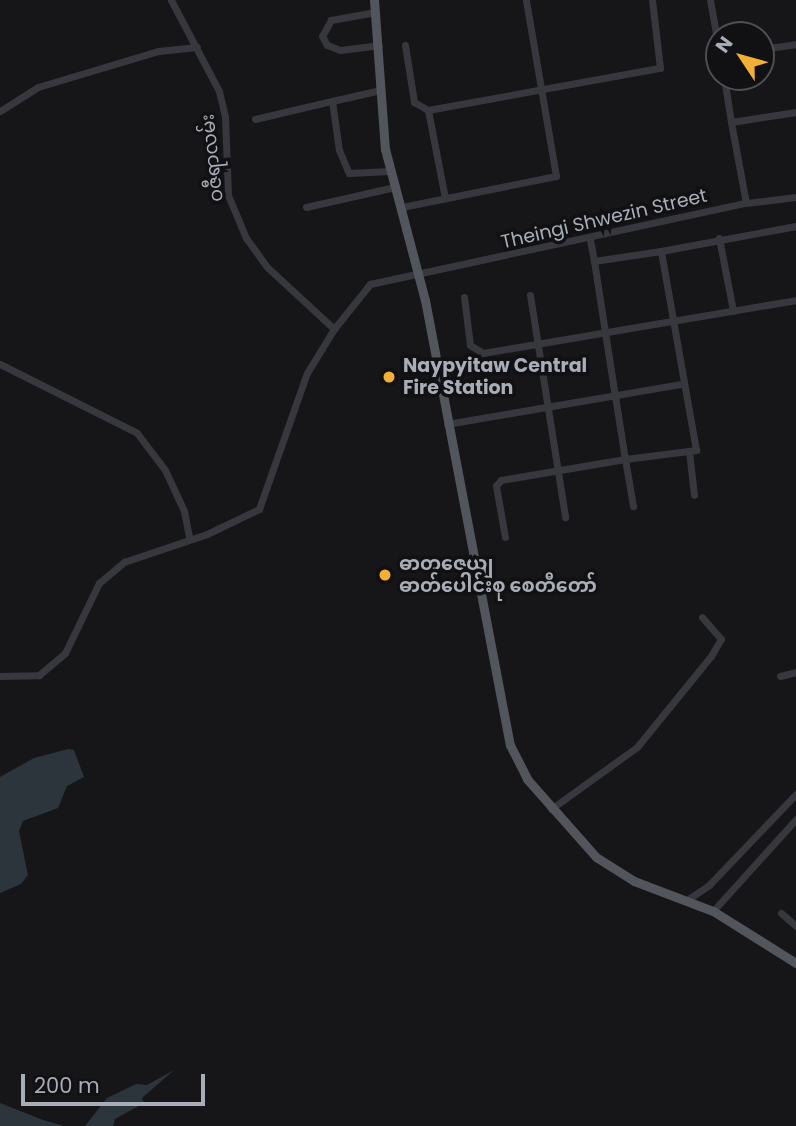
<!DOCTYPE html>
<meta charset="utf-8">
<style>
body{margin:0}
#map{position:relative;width:796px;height:1126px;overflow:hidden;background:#161618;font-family:Poppins,"Noto Sans Myanmar",sans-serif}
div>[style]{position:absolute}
.water>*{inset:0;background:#2c353c}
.minor>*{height:7px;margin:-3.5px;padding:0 3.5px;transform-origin:3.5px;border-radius:3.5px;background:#37383d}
.major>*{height:9px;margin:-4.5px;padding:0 4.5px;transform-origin:4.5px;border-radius:4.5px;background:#53555c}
.dots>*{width:19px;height:19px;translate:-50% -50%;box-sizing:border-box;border:4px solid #111113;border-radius:50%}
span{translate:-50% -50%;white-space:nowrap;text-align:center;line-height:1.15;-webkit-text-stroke:7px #111113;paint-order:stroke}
.street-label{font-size:19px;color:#a8adb8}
.poi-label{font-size:19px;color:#a8adb8;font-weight:700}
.left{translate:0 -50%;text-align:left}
.north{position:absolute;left:705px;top:21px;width:70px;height:70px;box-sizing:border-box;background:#111113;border:2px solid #4d4f55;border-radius:50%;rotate:306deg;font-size:19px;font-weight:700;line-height:28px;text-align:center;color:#a8adb8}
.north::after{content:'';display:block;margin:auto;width:24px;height:32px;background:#f2b134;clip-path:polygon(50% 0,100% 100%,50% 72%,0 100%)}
.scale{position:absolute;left:21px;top:1074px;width:184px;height:32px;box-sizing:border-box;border:4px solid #a8adb8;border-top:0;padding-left:9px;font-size:21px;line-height:24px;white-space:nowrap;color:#a8adb8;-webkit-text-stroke:5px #111113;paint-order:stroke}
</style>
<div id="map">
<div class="water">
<div style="clip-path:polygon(68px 749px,74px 750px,84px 777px,67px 786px,58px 808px,23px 821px,19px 831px,28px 875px,21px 884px,0 893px,0 777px,34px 758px)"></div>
<div style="clip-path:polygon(174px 1070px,142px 1098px,144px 1103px,115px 1119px,113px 1126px,85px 1126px,107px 1098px,136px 1084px,147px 1085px)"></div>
<div style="clip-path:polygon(0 1103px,43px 1120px,64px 1126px,0 1126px)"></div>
</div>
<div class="minor">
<div style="left:171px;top:0;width:103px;rotate:62.2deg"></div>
<div style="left:219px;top:91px;width:26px;rotate:77deg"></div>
<div style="left:225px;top:116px;width:79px;rotate:87.8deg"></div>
<div style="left:228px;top:195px;width:47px;rotate:67.3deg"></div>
<div style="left:246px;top:238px;width:34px;rotate:54deg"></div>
<div style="left:266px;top:266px;width:93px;rotate:42.8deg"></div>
<div style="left:710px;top:0;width:51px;rotate:79.8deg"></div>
<div style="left:376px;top:12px;width:46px;rotate:169.9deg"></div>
<div style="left:331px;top:20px;width:18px;rotate:119deg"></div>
<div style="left:322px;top:36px;width:10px;rotate:61deg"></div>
<div style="left:327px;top:45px;width:14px;rotate:21deg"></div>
<div style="left:340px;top:50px;width:39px;rotate:-7deg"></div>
<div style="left:405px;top:45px;width:58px;rotate:81deg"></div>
<div style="left:414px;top:102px;width:16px;rotate:30deg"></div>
<div style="left:428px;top:110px;width:90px;rotate:79.1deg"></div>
<div style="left:761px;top:49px;width:35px;rotate:-8deg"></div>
<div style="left:724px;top:77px;width:46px;rotate:81.2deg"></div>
<div style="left:332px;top:101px;width:50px;rotate:-12.7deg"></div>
<div style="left:428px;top:110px;width:236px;rotate:-10.3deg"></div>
<div style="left:660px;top:68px;width:68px;rotate:-96.7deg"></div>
<div style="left:0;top:111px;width:45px;rotate:-32.3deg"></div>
<div style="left:38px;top:87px;width:125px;rotate:-16.7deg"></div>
<div style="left:158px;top:51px;width:39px;rotate:-6deg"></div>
<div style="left:255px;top:119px;width:79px;rotate:-13.2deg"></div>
<div style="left:332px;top:101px;width:49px;rotate:81.9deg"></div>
<div style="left:339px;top:150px;width:25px;rotate:67deg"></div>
<div style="left:349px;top:173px;width:41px;rotate:-2.8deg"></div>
<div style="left:746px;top:203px;width:82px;rotate:-100.5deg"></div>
<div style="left:731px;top:122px;width:66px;rotate:-8.7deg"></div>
<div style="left:306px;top:207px;width:91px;rotate:-12.7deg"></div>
<div style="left:402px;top:207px;width:157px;rotate:-11.4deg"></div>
<div style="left:556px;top:176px;width:179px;rotate:-99.7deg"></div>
<div style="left:719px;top:238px;width:74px;rotate:79.1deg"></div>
<div style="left:590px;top:240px;width:21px;rotate:79deg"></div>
<div style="left:661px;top:251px;width:137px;rotate:-10.5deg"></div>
<div style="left:530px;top:295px;width:225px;rotate:81deg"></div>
<div style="left:464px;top:297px;width:48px;rotate:82.9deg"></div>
<div style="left:470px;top:345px;width:15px;rotate:32deg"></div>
<div style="left:483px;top:353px;width:317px;rotate:-9.6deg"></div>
<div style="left:0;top:364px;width:153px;rotate:26.7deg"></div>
<div style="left:137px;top:433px;width:46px;rotate:52.9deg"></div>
<div style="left:165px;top:470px;width:45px;rotate:65.1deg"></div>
<div style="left:184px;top:511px;width:26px;rotate:79deg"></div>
<div style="left:447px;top:424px;width:238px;rotate:-9.7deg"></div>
<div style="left:689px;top:451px;width:44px;rotate:83.5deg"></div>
<div style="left:505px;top:537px;width:52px;rotate:-100deg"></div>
<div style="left:496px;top:486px;width:8px;rotate:-50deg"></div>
<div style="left:501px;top:480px;width:126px;rotate:-9.6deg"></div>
<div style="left:625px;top:459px;width:72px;rotate:-7.2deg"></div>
<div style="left:696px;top:450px;width:202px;rotate:-100deg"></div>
<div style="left:661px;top:251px;width:68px;rotate:171.5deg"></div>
<div style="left:594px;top:261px;width:137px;rotate:81.2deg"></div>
<div style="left:615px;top:396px;width:64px;rotate:81deg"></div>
<div style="left:625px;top:459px;width:48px;rotate:80.3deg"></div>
<div style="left:0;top:676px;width:39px;rotate:-1deg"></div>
<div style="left:39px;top:675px;width:34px;rotate:-40deg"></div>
<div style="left:65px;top:653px;width:78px;rotate:-64.1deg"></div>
<div style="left:99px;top:583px;width:33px;rotate:-40deg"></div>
<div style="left:124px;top:562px;width:88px;rotate:-18.6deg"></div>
<div style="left:207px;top:534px;width:58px;rotate:-25.7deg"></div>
<div style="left:259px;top:509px;width:144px;rotate:-70.6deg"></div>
<div style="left:307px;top:373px;width:52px;rotate:-58.5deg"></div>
<div style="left:334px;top:329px;width:58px;rotate:-51.3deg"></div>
<div style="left:370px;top:284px;width:385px;rotate:-12.2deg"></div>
<div style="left:746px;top:203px;width:50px;rotate:-6.8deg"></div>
<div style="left:780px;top:676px;width:16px;rotate:-14deg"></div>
<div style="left:551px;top:809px;width:106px;rotate:-35.8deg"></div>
<div style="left:637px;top:747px;width:117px;rotate:-50.9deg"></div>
<div style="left:711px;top:656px;width:20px;rotate:-60deg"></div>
<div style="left:721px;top:639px;width:29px;rotate:-131deg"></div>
<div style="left:687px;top:900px;width:27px;rotate:-34deg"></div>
<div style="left:709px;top:885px;width:126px;rotate:-46.3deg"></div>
<div style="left:713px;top:911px;width:124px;rotate:-47.9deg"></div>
<div style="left:781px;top:913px;width:20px;rotate:41deg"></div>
</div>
<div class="major">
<div style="left:374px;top:0;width:149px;rotate:85.8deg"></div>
<div style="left:385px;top:149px;width:156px;rotate:75.2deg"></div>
<div style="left:425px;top:300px;width:453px;rotate:79.2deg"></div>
<div style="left:510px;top:745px;width:38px;rotate:63deg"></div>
<div style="left:527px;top:779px;width:104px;rotate:48.5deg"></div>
<div style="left:596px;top:857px;width:45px;rotate:32.3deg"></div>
<div style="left:634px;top:881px;width:85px;rotate:20.8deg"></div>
<div style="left:713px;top:911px;width:98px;rotate:32.1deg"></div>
</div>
<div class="dots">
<div style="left:389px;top:377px;background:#f2b134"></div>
<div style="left:385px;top:575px;background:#f2b134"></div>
</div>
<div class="street-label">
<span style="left:212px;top:158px;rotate:-96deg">ဝဇီရာလမ်း</span>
<span style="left:604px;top:219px;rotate:-13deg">Theingi Shwezin Street</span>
</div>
<div class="poi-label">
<span class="left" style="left:403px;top:377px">Naypyitaw Central<br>Fire Station</span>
<span class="left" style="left:399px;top:575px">ဓာတုဇေယျ<br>ဓာတ်ပေါင်းစု စေတီတော်</span>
</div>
<div class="north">N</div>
<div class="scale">200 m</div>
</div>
